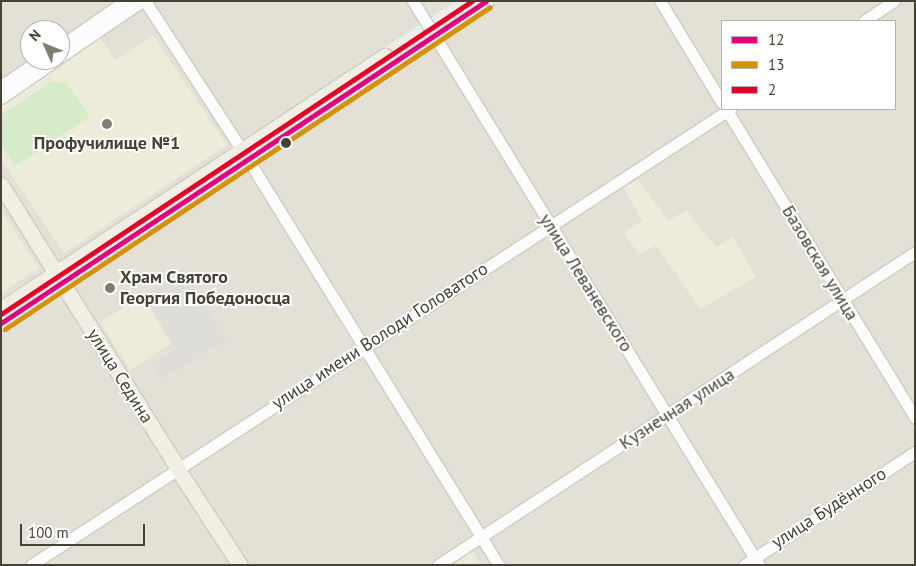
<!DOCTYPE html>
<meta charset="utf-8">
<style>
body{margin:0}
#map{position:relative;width:916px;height:566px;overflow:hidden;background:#eeeee8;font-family:"PT Sans",sans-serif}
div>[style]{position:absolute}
.residential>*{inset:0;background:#e3e1d5}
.education>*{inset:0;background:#edebda}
.green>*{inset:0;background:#d6ebc7}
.parking>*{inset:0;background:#deddd8}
.roads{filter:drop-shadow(1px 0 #cdccc5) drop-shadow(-1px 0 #cdccc5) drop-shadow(0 1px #cdccc5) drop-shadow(0 -1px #cdccc5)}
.minor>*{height:11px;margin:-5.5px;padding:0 5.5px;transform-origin:5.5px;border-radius:5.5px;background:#fcfcfc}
.major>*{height:15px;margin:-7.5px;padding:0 7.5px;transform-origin:7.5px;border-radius:7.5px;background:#f1efe2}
.bus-1>*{height:5px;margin:-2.5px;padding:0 2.5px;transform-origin:2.5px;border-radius:2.5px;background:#e5007d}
.bus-2>*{height:5px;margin:-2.5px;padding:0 2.5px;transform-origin:2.5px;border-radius:2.5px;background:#d3920a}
.bus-3>*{height:5px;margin:-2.5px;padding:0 2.5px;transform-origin:2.5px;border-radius:2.5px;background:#e4002b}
.dots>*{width:14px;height:14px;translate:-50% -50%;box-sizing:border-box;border:2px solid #fff;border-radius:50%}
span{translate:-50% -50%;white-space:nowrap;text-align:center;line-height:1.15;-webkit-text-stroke:4px #fff;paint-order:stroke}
.poi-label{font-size:18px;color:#454134;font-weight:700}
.left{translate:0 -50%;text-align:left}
.street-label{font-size:18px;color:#454134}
.frame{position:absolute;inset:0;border:2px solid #454134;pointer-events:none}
.legend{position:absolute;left:721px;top:20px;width:175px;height:90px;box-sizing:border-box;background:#fff;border:1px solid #b5b3ae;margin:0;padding:6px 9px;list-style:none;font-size:15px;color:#454134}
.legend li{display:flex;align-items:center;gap:10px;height:25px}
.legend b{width:25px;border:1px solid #b5b3ae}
.north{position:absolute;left:20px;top:20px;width:50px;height:50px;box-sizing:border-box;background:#fff;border:1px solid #b5b3ae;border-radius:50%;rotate:314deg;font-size:14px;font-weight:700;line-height:20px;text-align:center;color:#454134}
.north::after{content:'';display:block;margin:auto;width:18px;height:22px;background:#807e73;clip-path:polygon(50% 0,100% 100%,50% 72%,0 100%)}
.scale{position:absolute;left:20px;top:524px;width:125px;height:22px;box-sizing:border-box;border:2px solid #454134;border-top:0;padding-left:6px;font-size:15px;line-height:18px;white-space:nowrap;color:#454134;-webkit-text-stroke:4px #fff;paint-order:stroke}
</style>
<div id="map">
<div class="residential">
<div style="clip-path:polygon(evenodd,1px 1px,456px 1px,1px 299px,1px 1px,30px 30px,60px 30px,60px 60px,30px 60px,30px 30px)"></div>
<div style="clip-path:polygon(evenodd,500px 1px,915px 1px,915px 565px,1px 565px,1px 330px,500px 1px,722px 21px,895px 21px,895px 109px,722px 109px,722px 21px)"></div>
</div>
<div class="education">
<div style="clip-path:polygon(153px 35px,227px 145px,64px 253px,1px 159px,1px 104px,100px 38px,115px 60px)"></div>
<div style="clip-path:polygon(638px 179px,668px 221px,686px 210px,716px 247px,733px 237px,756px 277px,700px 309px,656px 245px,639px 255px,624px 232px,642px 221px,624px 188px)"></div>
<div style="clip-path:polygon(1px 210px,39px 268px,1px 293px)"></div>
<div style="clip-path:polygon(143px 296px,171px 344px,130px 370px,100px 322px)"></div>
<div style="clip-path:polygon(472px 551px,481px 565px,451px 565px)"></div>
</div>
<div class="green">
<div style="clip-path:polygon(52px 81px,66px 83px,90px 116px,15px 166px,1px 145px,1px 115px)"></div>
</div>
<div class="parking">
<div style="clip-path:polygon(185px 271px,227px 340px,161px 380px,151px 365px,176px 349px,144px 296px)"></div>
</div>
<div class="roads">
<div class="minor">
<div style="left:145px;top:1px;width:191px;rotate:57deg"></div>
<div style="left:249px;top:161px;width:475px;rotate:58.3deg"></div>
<div style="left:413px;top:1px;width:662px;rotate:58.47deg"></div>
<div style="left:660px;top:1px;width:119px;rotate:58.7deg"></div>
<div style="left:864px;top:21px;width:36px;rotate:-34deg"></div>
<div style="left:60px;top:46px;width:79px;rotate:-34.7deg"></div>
<div style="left:60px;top:57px;width:99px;rotate:-34.3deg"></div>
<div style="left:1px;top:86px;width:46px;rotate:-34.4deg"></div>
<div style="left:1px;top:98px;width:67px;rotate:-34.6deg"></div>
<div style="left:726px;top:109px;width:362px;rotate:58.5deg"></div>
<div style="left:31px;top:565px;width:835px;rotate:-33.12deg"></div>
<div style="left:438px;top:565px;width:571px;rotate:-33.27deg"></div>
<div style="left:744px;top:565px;width:205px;rotate:-33.5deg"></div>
</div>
<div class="major">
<div style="left:1px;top:185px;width:334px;rotate:58deg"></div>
<div style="left:1px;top:309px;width:460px;rotate:-33.4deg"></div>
<div style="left:1px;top:323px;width:582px;rotate:-33.58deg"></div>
<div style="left:182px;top:476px;width:106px;rotate:56.9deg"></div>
</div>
</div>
<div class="bus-1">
<div style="left:1px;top:323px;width:582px;rotate:-33.58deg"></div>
</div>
<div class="bus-2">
<div style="left:5px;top:329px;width:582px;rotate:-33.58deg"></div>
</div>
<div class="bus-3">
<div style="left:1px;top:314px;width:566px;rotate:-33.61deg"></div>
</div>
<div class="dots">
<div style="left:107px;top:124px;background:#807e73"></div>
<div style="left:286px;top:143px;background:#454134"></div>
<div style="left:110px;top:288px;background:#807e73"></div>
</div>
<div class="poi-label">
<span style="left:107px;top:143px">Профучилище №1</span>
<span class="left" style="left:120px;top:288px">Храм Святого<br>Георгия Победоносца</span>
</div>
<div class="street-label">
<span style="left:820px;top:263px;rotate:59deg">Базовская улица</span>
<span style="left:586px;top:283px;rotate:58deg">улица Леваневского</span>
<span style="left:380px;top:336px;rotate:-33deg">улица имени Володи Головатого</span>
<span style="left:120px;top:376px;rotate:58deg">улица Седина</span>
<span style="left:677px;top:409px;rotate:-33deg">Кузнечная улица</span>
<span style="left:829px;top:508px;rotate:-33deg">улица Будённого</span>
</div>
<div class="frame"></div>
<ul class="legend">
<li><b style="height:6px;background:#e5007d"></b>12</li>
<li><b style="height:6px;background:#d3920a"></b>13</li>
<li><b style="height:6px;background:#e4002b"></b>2</li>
</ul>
<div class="north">N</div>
<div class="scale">100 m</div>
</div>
